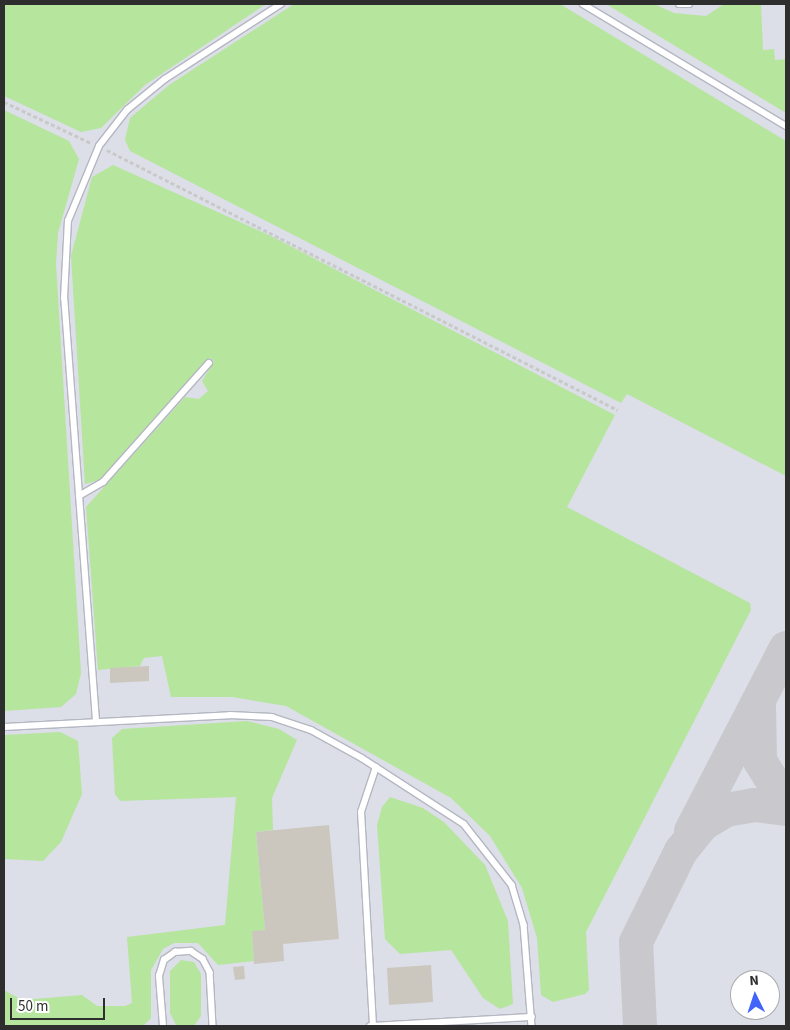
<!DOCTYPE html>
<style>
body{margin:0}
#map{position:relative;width:790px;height:1030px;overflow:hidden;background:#efe9e1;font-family:"Source Sans 3",sans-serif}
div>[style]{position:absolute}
.airport>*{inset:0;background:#dcdee8}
.green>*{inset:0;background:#b6e59e}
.taxiway>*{height:34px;margin:-17px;padding:0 17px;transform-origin:17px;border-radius:17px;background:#c9c8cc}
.building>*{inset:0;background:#cbc7bf}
.path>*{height:2.5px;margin-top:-1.25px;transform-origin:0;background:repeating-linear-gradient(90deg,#c9c9c9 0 4px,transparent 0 6.5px)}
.roads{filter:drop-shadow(1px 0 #b4b7c1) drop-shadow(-1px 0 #b4b7c1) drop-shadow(0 1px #b4b7c1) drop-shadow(0 -1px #b4b7c1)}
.lane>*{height:5.5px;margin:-2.75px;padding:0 2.75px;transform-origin:2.75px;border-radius:2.75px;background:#fff}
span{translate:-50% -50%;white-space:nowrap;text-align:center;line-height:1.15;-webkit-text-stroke:4px #fff;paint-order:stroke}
.frame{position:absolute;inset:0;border:5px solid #2e2e2e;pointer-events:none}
.north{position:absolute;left:730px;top:970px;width:50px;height:50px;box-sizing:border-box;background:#fff;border:1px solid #ababab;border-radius:50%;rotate:356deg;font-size:14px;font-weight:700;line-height:20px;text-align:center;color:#2e2e2e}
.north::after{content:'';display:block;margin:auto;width:18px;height:22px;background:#4264fb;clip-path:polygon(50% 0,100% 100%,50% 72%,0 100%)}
.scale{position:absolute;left:10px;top:998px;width:95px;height:22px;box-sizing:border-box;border:2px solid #2e2e2e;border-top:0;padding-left:6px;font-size:15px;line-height:18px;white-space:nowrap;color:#2e2e2e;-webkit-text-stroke:4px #fff;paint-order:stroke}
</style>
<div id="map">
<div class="airport">
<div style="clip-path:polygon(evenodd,4px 4px,786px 4px,786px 1026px,4px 1026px,4px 4px,740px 980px,770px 980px,770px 1010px,740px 1010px,740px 980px)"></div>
</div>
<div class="green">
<div style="clip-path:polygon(4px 4px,266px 4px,145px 85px,101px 128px,81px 132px,4px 96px)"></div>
<div style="clip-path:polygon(294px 4px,560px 4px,786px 141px,786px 476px,627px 394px,621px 403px,130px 151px,125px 140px,130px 118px,169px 85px)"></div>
<div style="clip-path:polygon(606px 4px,654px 4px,674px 13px,706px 16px,724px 4px,761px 4px,763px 50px,774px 49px,775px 60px,786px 59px,786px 113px)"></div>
<div style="clip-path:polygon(4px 110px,69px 141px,79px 159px,58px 233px,56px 264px,81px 673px,76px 694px,61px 707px,4px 711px)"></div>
<div style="clip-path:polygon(113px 165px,271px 236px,615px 415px,567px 507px,750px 603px,751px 610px,586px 932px,589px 990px,585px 994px,553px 1002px,541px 995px,537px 938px,522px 888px,490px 836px,451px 798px,286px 706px,232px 697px,171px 697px,162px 656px,144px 658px,140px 666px,98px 670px,86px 507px,185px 397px,199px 399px,208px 391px,202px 381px,214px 361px,210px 358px,100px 480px,85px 484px,71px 256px,92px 177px)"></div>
<div style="clip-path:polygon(247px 721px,279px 729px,297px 740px,272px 798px,273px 830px,256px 832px,265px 930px,252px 932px,254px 961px,218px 965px,198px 943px,174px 943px,163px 949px,151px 970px,151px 1018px,143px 1026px,4px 1026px,4px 990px,22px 1000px,82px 995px,97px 1006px,125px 1006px,132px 1003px,127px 937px,225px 925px,236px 797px,120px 801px,115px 794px,112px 738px,122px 729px)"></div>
<div style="clip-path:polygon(60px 732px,78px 741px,82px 794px,61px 842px,43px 861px,4px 859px,4px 735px)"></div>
<div style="clip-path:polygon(390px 797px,423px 808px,444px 822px,485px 865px,508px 921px,513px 1004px,500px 1009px,483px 998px,451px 950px,400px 954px,385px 939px,377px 825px,382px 807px)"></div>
<div style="clip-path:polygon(181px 960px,194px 962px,201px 974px,201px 1016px,194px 1026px,176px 1025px,170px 1013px,170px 971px)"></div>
</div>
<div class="taxiway">
<div style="left:759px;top:707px;width:54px;rotate:88.9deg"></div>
<div style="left:760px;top:761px;width:49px;rotate:58.2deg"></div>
<div style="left:691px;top:831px;width:206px;rotate:-62.6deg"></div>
<div style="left:640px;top:1026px;width:84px;rotate:-92.7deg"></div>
<div style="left:636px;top:942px;width:102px;rotate:-63.7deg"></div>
<div style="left:681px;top:851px;width:35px;rotate:-51deg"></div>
<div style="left:703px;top:824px;width:27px;rotate:-31deg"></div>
<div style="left:726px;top:810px;width:29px;rotate:-10deg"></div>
<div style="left:755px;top:805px;width:31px;rotate:7deg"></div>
</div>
<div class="building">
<div style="clip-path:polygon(149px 666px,149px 681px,110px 683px,110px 668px)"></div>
<div style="clip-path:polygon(329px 825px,339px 939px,283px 944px,284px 961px,254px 964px,252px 931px,265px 930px,256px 832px)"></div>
<div style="clip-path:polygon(431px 965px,433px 1002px,389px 1005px,387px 968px)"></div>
<div style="clip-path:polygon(244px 966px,245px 979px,235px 980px,233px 967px)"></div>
</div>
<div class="path">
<div style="left:4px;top:102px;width:96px;rotate:25.2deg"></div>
<div style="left:107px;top:150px;width:573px;rotate:26.97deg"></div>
</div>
<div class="roads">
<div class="lane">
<div style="left:583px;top:4px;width:237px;rotate:31deg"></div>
<div style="left:679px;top:4px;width:10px"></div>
<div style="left:79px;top:496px;width:28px;rotate:-30deg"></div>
<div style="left:103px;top:482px;width:159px;rotate:-48.3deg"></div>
<div style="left:96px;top:721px;width:423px;rotate:-94.3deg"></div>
<div style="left:64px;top:299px;width:78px;rotate:-87.1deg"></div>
<div style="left:68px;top:221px;width:81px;rotate:-67.5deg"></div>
<div style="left:99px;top:146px;width:46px;rotate:-52.1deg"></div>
<div style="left:127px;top:110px;width:49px;rotate:-39.2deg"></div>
<div style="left:165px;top:79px;width:138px;rotate:-32.9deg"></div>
<div style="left:4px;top:727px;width:226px;rotate:-3deg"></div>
<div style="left:230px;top:715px;width:42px;rotate:2.7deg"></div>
<div style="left:272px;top:717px;width:41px;rotate:18.4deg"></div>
<div style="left:311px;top:730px;width:58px;rotate:28.8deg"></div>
<div style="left:362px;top:758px;width:121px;rotate:32.9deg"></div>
<div style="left:464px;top:824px;width:78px;rotate:51.8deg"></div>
<div style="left:512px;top:885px;width:42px;rotate:73.3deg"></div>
<div style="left:524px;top:925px;width:101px;rotate:85.5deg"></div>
<div style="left:163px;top:1026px;width:50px;rotate:-94.6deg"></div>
<div style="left:159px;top:976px;width:17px;rotate:-73deg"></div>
<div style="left:164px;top:960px;width:14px;rotate:-36deg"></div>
<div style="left:175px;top:952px;width:16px;rotate:-4deg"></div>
<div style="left:191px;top:951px;width:14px;rotate:34deg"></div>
<div style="left:203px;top:959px;width:15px;rotate:62deg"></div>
<div style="left:210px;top:972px;width:54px;rotate:86.8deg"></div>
<div style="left:370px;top:1026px;width:162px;rotate:-3.2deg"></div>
<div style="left:373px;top:1026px;width:214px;rotate:-93.2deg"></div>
<div style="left:361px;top:812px;width:47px;rotate:-71.6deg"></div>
</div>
</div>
<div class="frame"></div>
<div class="north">N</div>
<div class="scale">50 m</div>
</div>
